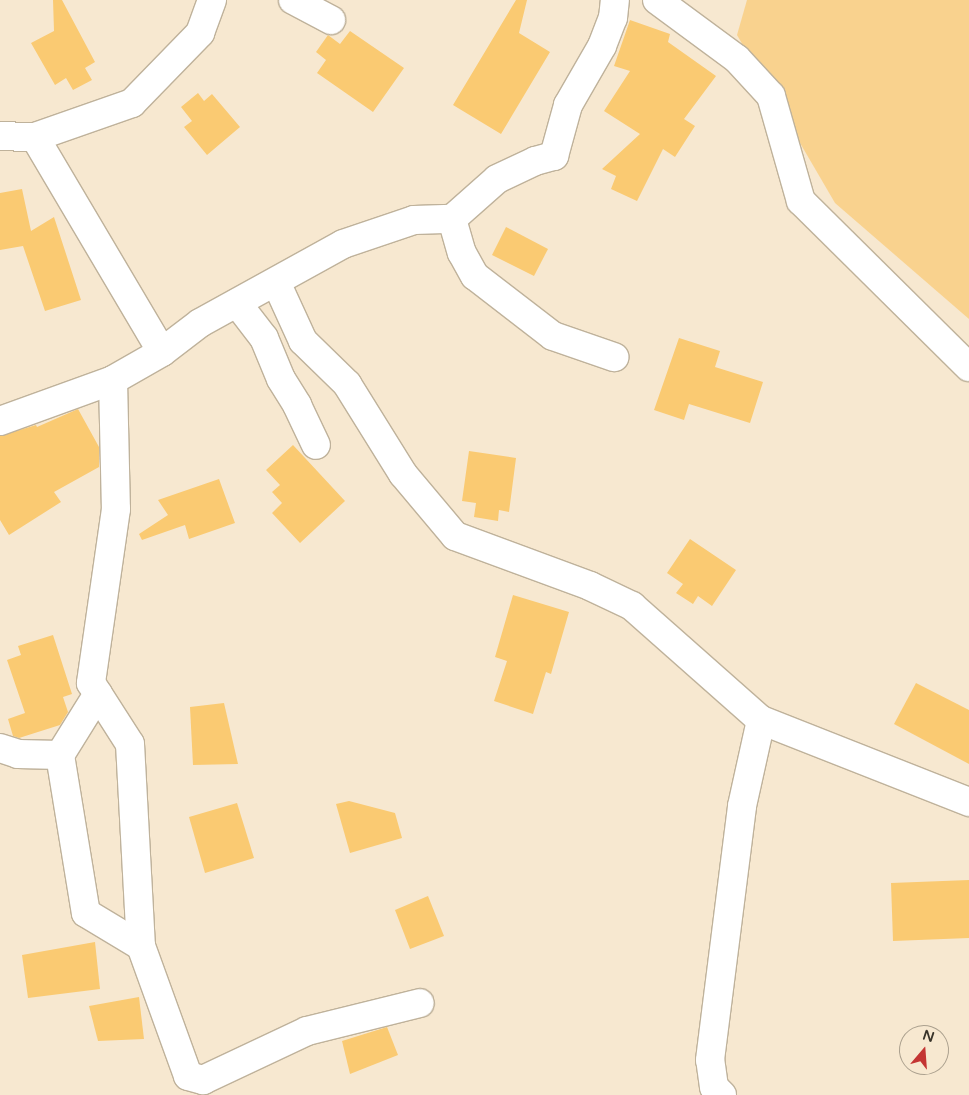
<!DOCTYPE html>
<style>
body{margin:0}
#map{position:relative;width:969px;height:1095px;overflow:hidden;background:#f7e8d0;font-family:"Varela Round",sans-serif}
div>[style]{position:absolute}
.green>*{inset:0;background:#f9d28e}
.building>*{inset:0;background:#faca72}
.roads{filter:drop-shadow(1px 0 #bfb29b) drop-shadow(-1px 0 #bfb29b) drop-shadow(0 1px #bfb29b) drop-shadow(0 -1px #bfb29b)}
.street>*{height:28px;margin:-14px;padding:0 14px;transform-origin:14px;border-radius:14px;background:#fff}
span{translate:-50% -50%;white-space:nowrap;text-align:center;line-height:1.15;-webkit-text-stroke:4.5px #f7e8d0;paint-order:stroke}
.north{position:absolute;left:899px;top:1025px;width:50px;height:50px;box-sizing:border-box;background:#f7e8d0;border:1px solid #aba08e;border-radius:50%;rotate:18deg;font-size:14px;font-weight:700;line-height:20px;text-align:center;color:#39342a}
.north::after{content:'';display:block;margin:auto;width:18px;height:22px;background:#c43533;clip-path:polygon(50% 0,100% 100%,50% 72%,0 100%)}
</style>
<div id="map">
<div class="green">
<div style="clip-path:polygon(747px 0,969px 0,969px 319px,835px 203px,737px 35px)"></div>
</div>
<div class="building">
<div style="clip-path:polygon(53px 0,62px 0,95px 62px,85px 68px,92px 80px,73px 90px,66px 78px,55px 85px,31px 43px,54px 31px)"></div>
<div style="clip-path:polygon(516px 0,527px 0,519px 33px,550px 52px,501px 134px,453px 105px)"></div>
<div style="clip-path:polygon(630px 20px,670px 34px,668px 42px,716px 76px,684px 119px,695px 126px,675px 157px,663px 149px,637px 201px,611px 189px,616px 176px,602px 169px,640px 134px,604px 111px,630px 71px,614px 66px)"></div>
<div style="clip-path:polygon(350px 31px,404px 68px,373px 112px,317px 73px,326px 60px,316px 52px,328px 35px,340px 44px)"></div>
<div style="clip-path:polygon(198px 93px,204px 101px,212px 94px,240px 127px,207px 155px,184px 127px,192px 121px,181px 107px)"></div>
<div style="clip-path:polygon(22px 189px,31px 231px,54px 217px,81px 300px,45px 311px,23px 246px,0 250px,0 193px)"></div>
<div style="clip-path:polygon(506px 227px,548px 249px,534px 276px,492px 255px)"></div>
<div style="clip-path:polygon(679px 338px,720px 351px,715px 367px,763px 382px,750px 423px,689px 404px,684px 420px,654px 410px)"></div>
<div style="clip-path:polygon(78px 409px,99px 447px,99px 467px,54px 492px,61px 502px,9px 535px,0 520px,0 436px,36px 425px,37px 427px)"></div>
<div style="clip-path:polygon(293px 445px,345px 501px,300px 543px,272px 513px,282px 503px,272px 492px,280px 485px,266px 470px)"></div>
<div style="clip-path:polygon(469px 451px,516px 458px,509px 512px,499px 510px,498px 521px,474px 517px,476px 503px,462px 501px)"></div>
<div style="clip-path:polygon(219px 479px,235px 523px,189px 539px,185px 525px,142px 540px,139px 534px,168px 515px,158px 500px)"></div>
<div style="clip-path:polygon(690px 539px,736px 570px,712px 606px,698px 596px,693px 604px,676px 593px,683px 584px,667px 573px)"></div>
<div style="clip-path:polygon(513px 595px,569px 612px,551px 674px,546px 672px,533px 714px,494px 701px,507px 661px,495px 657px)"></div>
<div style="clip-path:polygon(53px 635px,72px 694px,63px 697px,68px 712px,60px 725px,19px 738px,13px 736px,8px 719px,25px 713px,7px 660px,21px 655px,18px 646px)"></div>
<div style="clip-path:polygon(916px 683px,969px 710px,969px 764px,894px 724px)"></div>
<div style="clip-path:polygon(224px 703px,238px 764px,193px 765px,190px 707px)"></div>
<div style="clip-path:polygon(349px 801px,395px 813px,402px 838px,350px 853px,336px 804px)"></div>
<div style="clip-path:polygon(237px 803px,254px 858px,205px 873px,189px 817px)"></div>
<div style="clip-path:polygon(969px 880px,969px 938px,893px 941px,891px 883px)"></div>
<div style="clip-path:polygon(428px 896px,444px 936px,410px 949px,395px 910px)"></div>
<div style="clip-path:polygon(95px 942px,100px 989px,28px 998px,22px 955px)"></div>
<div style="clip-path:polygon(139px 997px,144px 1039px,98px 1041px,89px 1006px)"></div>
<div style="clip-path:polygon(387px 1027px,398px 1055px,350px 1074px,342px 1041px)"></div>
</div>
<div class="roads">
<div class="street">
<div style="left:293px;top:0;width:43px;rotate:27.8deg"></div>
<div style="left:657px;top:0;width:99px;rotate:36.4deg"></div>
<div style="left:737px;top:59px;width:50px;rotate:47.4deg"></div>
<div style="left:771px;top:96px;width:109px;rotate:74.1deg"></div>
<div style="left:801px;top:201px;width:236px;rotate:44.7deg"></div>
<div style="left:0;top:136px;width:35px;rotate:2deg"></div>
<div style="left:452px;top:219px;width:35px;rotate:74deg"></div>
<div style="left:462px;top:253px;width:26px;rotate:61deg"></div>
<div style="left:475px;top:276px;width:98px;rotate:37.6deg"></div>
<div style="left:553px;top:336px;width:65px;rotate:19deg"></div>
<div style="left:276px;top:282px;width:65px;rotate:65.4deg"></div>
<div style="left:303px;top:341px;width:62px;rotate:44.3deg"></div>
<div style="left:347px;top:384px;width:106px;rotate:58.1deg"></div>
<div style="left:403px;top:474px;width:81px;rotate:50deg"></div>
<div style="left:455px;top:536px;width:144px;rotate:20.3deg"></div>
<div style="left:590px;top:586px;width:47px;rotate:25.5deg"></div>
<div style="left:632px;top:606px;width:172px;rotate:41.5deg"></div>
<div style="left:761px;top:720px;width:224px;rotate:21.5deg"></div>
<div style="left:237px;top:303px;width:44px;rotate:52.4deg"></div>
<div style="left:264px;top:338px;width:44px;rotate:67.5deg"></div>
<div style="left:281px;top:379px;width:31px;rotate:58deg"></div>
<div style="left:297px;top:405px;width:44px;rotate:64.6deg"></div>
<div style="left:162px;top:352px;width:48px;rotate:-37.3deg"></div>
<div style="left:200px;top:323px;width:163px;rotate:-28.9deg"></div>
<div style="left:343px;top:244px;width:75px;rotate:-18.7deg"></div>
<div style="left:414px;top:220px;width:38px;rotate:-2deg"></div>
<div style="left:452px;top:219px;width:60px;rotate:-41.6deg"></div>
<div style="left:497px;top:179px;width:42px;rotate:-25.3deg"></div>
<div style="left:535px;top:161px;width:20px;rotate:-15deg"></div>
<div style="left:554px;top:156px;width:53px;rotate:-74.6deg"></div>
<div style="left:568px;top:105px;width:68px;rotate:-60deg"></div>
<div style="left:602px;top:46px;width:30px;rotate:-69deg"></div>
<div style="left:613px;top:18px;width:18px;rotate:-84deg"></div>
<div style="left:113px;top:380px;width:129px;rotate:88.7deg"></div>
<div style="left:116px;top:509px;width:176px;rotate:98.2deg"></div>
<div style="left:91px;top:683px;width:72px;rotate:57.4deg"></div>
<div style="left:130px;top:744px;width:202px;rotate:86.9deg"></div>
<div style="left:0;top:421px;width:120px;rotate:-19.9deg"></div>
<div style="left:113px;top:380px;width:56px;rotate:-29.7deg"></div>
<div style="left:162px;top:352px;width:250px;rotate:-120.6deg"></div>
<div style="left:35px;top:137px;width:103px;rotate:-19.3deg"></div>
<div style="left:132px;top:103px;width:98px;rotate:-45.8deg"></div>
<div style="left:200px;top:33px;width:35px;rotate:-70deg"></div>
<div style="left:0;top:748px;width:19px;rotate:18deg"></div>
<div style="left:18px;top:754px;width:42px;rotate:1.4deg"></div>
<div style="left:60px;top:755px;width:72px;rotate:-58.1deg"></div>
<div style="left:60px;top:755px;width:160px;rotate:80.7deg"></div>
<div style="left:86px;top:913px;width:64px;rotate:31deg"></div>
<div style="left:141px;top:946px;width:138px;rotate:70.1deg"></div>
<div style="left:188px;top:1076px;width:16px;rotate:15deg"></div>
<div style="left:203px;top:1080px;width:115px;rotate:-25.2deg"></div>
<div style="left:307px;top:1031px;width:116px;rotate:-13.9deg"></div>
<div style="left:722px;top:1095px;width:11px;rotate:-135deg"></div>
<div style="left:714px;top:1087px;width:27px;rotate:-98deg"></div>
<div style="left:710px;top:1060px;width:256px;rotate:-82.8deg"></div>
<div style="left:742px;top:806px;width:88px;rotate:-77.5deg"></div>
</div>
</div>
<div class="north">N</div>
</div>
